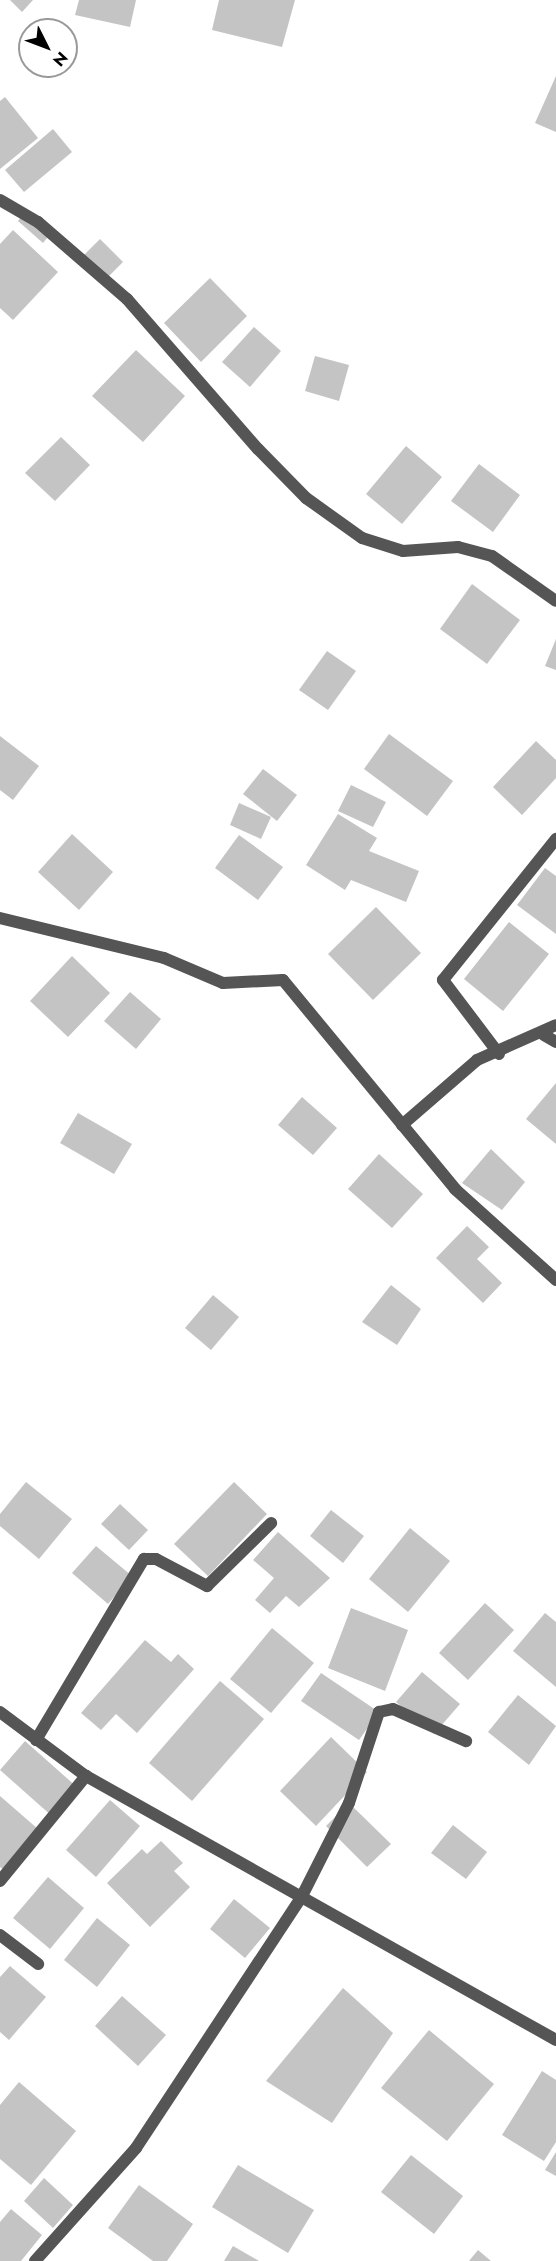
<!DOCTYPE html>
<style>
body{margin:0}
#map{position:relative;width:556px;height:2261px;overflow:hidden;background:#fff;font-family:Jost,sans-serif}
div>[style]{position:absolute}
.building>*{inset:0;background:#c4c4c4}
.street>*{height:12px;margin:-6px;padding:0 6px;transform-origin:6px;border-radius:6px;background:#555}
span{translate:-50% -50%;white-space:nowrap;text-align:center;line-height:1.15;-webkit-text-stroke:5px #fff;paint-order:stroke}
.north{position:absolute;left:18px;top:18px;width:60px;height:60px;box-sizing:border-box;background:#fff;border:2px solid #999;border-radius:50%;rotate:132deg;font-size:16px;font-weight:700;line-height:24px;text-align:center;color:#000}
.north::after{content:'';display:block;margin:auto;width:21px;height:27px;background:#000;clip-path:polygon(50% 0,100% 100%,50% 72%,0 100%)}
</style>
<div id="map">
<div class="building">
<div style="clip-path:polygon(10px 0,33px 0,22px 12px)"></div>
<div style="clip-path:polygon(79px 0,136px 0,130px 27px,75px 15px)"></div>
<div style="clip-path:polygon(219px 0,295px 0,282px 47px,212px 30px)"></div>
<div style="clip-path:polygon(556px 76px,556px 132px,535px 123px)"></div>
<div style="clip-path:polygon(5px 97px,38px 138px,0 169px,0 101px)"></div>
<div style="clip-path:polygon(53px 129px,72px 152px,24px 192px,5px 170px)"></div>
<div style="clip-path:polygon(25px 212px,51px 233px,43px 243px,18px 221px)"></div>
<div style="clip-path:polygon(13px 230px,58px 272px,13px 320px,0 308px,0 244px)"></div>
<div style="clip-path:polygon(100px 239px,123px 262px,103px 282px,80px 259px)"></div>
<div style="clip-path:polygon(210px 278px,247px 316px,201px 362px,164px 323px)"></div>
<div style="clip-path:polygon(254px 327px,281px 351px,250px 387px,222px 362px)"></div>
<div style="clip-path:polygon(136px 350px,185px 396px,143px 442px,92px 396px)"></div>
<div style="clip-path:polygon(315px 356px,349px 365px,339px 401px,305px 391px)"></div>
<div style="clip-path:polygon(61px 437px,90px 465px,55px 501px,25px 473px)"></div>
<div style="clip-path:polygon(406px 446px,442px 477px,402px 524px,366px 494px)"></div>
<div style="clip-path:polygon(479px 464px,520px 495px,493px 532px,451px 501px)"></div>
<div style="clip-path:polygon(472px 584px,520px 620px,487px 664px,440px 629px)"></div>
<div style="clip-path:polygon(556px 639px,556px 670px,545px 666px)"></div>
<div style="clip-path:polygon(327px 651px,356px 671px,328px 710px,299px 690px)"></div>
<div style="clip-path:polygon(389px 734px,453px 781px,427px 816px,364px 769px)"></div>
<div style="clip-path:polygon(0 736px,39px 766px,13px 800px,0 790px)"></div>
<div style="clip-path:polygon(536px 741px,556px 760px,556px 778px,522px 815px,493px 787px)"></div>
<div style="clip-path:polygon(263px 769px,297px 795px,277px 821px,243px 794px)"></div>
<div style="clip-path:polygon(351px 785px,386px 802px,373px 827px,338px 811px)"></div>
<div style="clip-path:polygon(239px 803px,271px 817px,261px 839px,230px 825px)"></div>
<div style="clip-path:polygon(338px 814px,377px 838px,369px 851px,419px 871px,406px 902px,351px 880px,345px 890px,306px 865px)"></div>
<div style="clip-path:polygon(72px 834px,113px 872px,79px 910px,38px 872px)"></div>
<div style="clip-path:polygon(239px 835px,283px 867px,258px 900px,215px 868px)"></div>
<div style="clip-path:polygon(545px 868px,556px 876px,556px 934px,517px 905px)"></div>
<div style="clip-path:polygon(376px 907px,421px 953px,373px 1000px,328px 954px)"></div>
<div style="clip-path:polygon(509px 922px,549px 954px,503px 1011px,464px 979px)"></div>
<div style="clip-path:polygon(72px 956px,110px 993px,68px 1037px,30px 1001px)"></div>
<div style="clip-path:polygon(130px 992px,161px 1019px,136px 1049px,104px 1021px)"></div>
<div style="clip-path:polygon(556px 1083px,556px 1144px,526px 1119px)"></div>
<div style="clip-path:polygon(302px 1097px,337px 1128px,313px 1155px,278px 1125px)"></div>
<div style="clip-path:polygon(78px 1113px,132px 1144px,114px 1174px,60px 1143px)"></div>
<div style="clip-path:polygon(491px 1149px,525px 1182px,502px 1210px,462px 1183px)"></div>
<div style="clip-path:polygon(379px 1154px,423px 1194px,392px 1228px,348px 1189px)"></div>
<div style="clip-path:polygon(467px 1226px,489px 1247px,477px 1259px,502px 1283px,483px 1303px,436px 1258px)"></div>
<div style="clip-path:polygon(391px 1285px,421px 1309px,397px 1345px,362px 1322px)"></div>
<div style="clip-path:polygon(213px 1295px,239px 1317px,211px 1350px,185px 1328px)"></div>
<div style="clip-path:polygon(26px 1482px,72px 1519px,39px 1559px,0 1526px,0 1514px)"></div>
<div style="clip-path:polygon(234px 1482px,267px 1514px,208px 1576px,174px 1544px)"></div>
<div style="clip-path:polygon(120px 1504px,148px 1530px,129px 1550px,101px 1524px)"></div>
<div style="clip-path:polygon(331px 1510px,364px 1536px,343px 1563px,310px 1536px)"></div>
<div style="clip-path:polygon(410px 1528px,450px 1561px,408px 1612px,369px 1579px)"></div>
<div style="clip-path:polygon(278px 1532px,330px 1578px,299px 1607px,286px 1596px,270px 1613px,255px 1600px,274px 1578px,253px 1560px)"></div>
<div style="clip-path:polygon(96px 1546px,132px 1576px,108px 1604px,72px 1573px)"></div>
<div style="clip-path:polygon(485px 1603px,514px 1630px,468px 1680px,439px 1653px)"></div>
<div style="clip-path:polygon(351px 1608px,408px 1630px,385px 1691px,328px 1668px)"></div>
<div style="clip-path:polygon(545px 1613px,556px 1622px,556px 1687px,513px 1651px)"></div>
<div style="clip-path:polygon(272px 1628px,314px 1663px,271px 1713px,230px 1679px)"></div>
<div style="clip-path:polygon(145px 1640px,171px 1662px,178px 1654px,194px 1669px,137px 1733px,116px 1714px,101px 1730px,81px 1713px)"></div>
<div style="clip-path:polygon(422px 1672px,460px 1704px,434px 1734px,396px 1702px)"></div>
<div style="clip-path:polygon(321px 1673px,379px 1712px,359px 1740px,301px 1701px)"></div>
<div style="clip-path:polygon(220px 1681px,264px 1719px,192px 1801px,149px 1763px)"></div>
<div style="clip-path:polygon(518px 1695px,556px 1726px,529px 1765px,488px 1732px)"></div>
<div style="clip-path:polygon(331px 1737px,367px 1772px,316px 1826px,280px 1791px)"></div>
<div style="clip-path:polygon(25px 1741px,78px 1788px,53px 1817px,0 1770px)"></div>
<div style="clip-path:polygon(0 1796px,38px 1829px,4px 1870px,0 1867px)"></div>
<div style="clip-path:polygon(110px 1800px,140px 1826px,96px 1877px,66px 1850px)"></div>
<div style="clip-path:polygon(349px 1803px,391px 1844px,367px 1867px,326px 1826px)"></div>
<div style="clip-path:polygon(453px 1825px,487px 1852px,466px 1879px,431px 1853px)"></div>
<div style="clip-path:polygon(161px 1841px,183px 1863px,174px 1871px,190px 1887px,150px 1927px,107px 1883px,142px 1849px,147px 1854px)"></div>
<div style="clip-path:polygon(48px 1877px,84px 1908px,50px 1949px,13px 1918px)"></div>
<div style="clip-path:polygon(234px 1899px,270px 1928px,245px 1958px,210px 1929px)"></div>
<div style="clip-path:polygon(97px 1918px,130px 1945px,97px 1987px,64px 1960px)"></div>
<div style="clip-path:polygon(10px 1966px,46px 1997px,9px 2040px,0 2032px,0 1977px)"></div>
<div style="clip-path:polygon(343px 1988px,393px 2033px,332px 2123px,266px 2081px)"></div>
<div style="clip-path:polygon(122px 1996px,166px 2035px,138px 2066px,95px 2026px)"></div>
<div style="clip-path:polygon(429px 2030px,494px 2084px,447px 2141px,381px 2088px)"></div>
<div style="clip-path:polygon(542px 2071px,556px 2080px,556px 2142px,544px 2161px,502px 2135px)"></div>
<div style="clip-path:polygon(19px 2082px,76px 2131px,31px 2185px,0 2159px,0 2105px)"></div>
<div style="clip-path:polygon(556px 2152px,556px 2176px,545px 2170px)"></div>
<div style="clip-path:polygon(411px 2155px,463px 2196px,434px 2234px,381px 2192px)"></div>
<div style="clip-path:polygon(238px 2165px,314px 2210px,288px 2253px,212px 2207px)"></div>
<div style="clip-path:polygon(44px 2178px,73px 2205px,53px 2228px,24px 2201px)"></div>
<div style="clip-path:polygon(139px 2185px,193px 2224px,167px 2261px,153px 2261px,108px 2228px)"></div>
<div style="clip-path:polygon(11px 2209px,42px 2235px,21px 2261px,0 2261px,0 2222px)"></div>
<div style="clip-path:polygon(233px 2246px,259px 2261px,224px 2261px)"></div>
<div style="clip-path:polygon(478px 2250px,491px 2261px,469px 2261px)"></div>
</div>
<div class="street">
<div style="left:0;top:200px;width:44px;rotate:30.1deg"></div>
<div style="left:38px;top:222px;width:118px;rotate:40.9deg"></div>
<div style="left:127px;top:299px;width:199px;rotate:48.9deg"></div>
<div style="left:258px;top:449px;width:69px;rotate:45.6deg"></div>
<div style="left:306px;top:498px;width:69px;rotate:35.5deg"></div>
<div style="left:362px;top:538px;width:43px;rotate:17.6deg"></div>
<div style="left:403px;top:551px;width:55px;rotate:-4.2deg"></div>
<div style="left:458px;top:547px;width:35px;rotate:15deg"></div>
<div style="left:492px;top:556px;width:78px;rotate:35.1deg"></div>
<div style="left:0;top:918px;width:169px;rotate:13.7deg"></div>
<div style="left:164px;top:958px;width:64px;rotate:23deg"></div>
<div style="left:223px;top:983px;width:60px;rotate:-2.9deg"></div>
<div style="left:283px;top:980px;width:271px;rotate:50.5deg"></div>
<div style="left:455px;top:1189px;width:136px;rotate:42deg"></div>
<div style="left:544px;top:1035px;width:14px;rotate:30deg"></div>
<div style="left:499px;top:1054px;width:93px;rotate:-127.1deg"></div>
<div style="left:443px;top:980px;width:181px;rotate:-51.3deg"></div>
<div style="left:402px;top:1125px;width:99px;rotate:-40.9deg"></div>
<div style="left:477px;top:1060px;width:86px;rotate:-23.9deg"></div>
<div style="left:0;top:1712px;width:107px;rotate:36.7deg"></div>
<div style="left:86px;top:1776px;width:539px;rotate:29.32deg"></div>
<div style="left:36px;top:1740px;width:211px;rotate:-59.2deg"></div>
<div style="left:144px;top:1559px;width:12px"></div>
<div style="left:156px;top:1559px;width:58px;rotate:27.9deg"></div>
<div style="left:207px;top:1586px;width:90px;rotate:-44.5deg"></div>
<div style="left:0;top:1881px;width:136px;rotate:-50.7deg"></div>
<div style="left:0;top:1935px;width:48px;rotate:37.3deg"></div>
<div style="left:35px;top:2261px;width:152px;rotate:-48.2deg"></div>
<div style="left:136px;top:2148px;width:300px;rotate:-56.6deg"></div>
<div style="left:301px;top:1898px;width:106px;rotate:-63.2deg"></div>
<div style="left:349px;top:1803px;width:96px;rotate:-71.8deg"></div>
<div style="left:379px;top:1712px;width:14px;rotate:-12deg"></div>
<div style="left:393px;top:1709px;width:80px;rotate:23.7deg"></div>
</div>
<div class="north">N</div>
</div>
